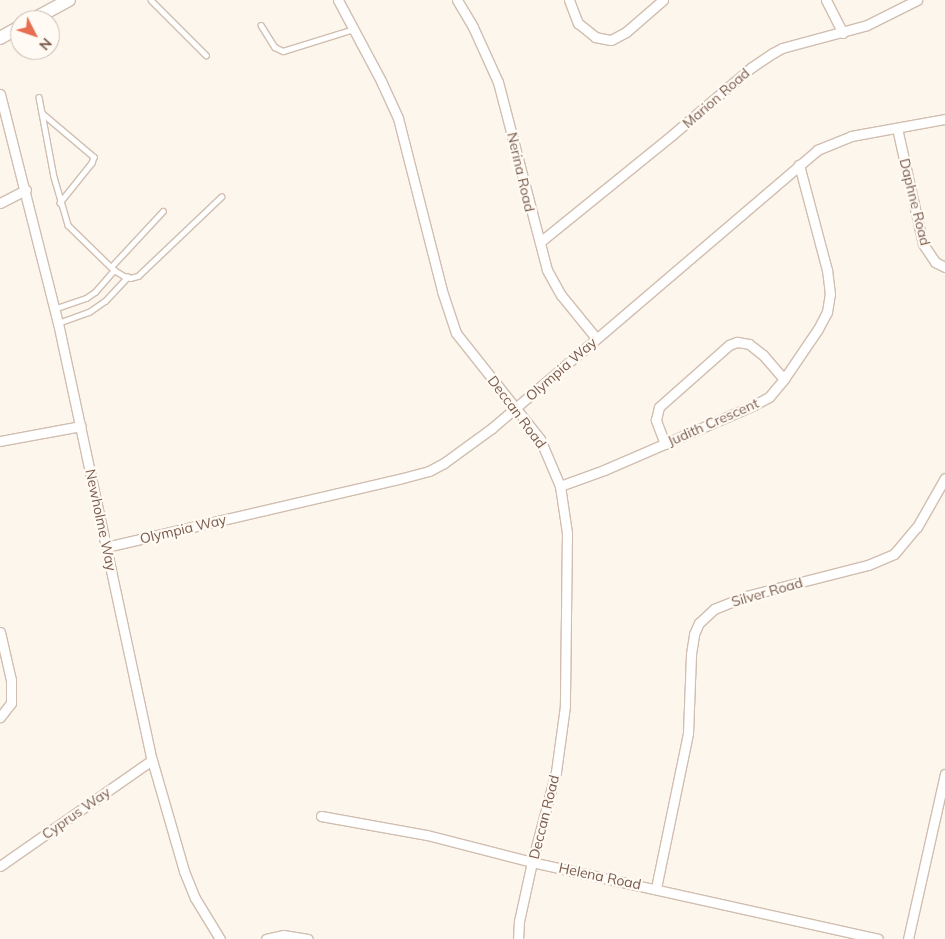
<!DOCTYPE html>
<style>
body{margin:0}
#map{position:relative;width:945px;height:939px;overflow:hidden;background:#fdf6ec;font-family:Mulish,sans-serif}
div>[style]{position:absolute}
.roads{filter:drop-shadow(1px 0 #d1beb0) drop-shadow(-1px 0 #d1beb0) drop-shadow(0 1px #d1beb0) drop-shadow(0 -1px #d1beb0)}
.lane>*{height:4.5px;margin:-2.25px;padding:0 2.25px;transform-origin:2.25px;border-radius:2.25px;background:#fff}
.street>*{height:9px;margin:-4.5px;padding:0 4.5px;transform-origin:4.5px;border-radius:4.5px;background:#fff}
.secondary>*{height:12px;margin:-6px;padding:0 6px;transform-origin:6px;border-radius:6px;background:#fff}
span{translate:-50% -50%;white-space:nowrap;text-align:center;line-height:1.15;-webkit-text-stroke:4.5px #fffaf3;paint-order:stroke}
.street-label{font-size:14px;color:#7a5c4d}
.north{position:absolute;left:10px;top:10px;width:50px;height:50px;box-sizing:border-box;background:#fffaf3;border:1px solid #cabbb1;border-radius:50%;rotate:131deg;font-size:14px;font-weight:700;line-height:20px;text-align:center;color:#7a5c4d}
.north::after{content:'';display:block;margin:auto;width:18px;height:22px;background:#e76f51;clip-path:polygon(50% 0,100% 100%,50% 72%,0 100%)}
</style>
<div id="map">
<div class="roads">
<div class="lane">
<div style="left:151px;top:0;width:78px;rotate:45deg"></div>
<div style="left:261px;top:25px;width:26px;rotate:58deg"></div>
<div style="left:275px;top:47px;width:9px;rotate:27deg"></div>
<div style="left:283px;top:51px;width:74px;rotate:-17.2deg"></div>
<div style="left:39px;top:97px;width:81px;rotate:79.4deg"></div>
<div style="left:54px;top:177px;width:50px;rotate:73.7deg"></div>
<div style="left:68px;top:225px;width:64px;rotate:44.4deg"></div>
<div style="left:114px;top:270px;width:12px;rotate:31deg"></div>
<div style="left:124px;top:276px;width:6px;rotate:18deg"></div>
<div style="left:130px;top:278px;width:8px;rotate:-14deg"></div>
<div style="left:138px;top:276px;width:115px;rotate:-43.6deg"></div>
<div style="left:42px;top:113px;width:68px;rotate:40.2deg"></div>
<div style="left:94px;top:157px;width:6px;rotate:108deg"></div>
<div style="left:92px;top:163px;width:51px;rotate:128.7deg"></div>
<div style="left:111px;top:267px;width:76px;rotate:-47.1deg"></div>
<div style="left:54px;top:309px;width:34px;rotate:-19deg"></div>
<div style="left:86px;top:298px;width:11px;rotate:-34deg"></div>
<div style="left:95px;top:292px;width:29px;rotate:-49deg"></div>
<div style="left:58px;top:323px;width:33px;rotate:-20deg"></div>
<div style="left:89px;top:312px;width:19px;rotate:-35deg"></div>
<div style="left:105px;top:301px;width:33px;rotate:-47deg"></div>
</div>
<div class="street">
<div style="left:338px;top:0;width:92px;rotate:62deg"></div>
<div style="left:381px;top:81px;width:41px;rotate:65.3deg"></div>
<div style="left:398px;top:118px;width:179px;rotate:75.7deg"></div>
<div style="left:442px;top:291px;width:44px;rotate:71.6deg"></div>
<div style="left:456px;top:333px;width:135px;rotate:51.6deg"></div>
<div style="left:540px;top:439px;width:51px;rotate:66.9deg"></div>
<div style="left:560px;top:486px;width:48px;rotate:81.5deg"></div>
<div style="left:567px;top:533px;width:173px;rotate:90.7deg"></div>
<div style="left:565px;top:706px;width:67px;rotate:97.8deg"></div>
<div style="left:556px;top:772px;width:93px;rotate:104.9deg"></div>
<div style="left:532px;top:862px;width:60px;rotate:102.4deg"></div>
<div style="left:519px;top:921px;width:18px;rotate:93deg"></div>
<div style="left:457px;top:0;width:31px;rotate:59deg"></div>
<div style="left:473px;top:27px;width:60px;rotate:65.6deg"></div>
<div style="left:498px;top:82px;width:194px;rotate:75.4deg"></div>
<div style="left:547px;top:270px;width:29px;rotate:61deg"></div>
<div style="left:561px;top:295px;width:55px;rotate:50.9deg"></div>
<div style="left:569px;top:0;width:25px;rotate:69deg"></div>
<div style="left:578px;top:23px;width:22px;rotate:39deg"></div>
<div style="left:595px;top:37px;width:16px;rotate:11deg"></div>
<div style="left:611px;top:40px;width:17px;rotate:-28deg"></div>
<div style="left:626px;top:32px;width:49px;rotate:-40.9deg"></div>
<div style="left:826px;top:0;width:37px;rotate:63deg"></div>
<div style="left:0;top:94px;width:236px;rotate:75.8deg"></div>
<div style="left:58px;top:323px;width:447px;rotate:77.9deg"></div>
<div style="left:152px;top:760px;width:116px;rotate:73.9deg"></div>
<div style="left:184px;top:871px;width:29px;rotate:68deg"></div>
<div style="left:195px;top:898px;width:48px;rotate:58.6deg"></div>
<div style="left:897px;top:128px;width:119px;rotate:77.4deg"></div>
<div style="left:923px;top:244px;width:22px;rotate:56deg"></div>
<div style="left:935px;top:262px;width:11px;rotate:27deg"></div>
<div style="left:0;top:203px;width:29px;rotate:-27deg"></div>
<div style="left:540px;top:242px;width:170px;rotate:-39deg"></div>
<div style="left:672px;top:135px;width:105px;rotate:-40.4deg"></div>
<div style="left:752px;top:67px;width:25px;rotate:-34deg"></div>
<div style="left:773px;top:53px;width:10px;rotate:-29deg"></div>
<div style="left:782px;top:48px;width:88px;rotate:-15.1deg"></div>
<div style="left:867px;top:25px;width:56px;rotate:-26.6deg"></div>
<div style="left:0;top:441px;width:82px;rotate:-10.5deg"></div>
<div style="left:665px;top:444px;width:26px;rotate:-111deg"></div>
<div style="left:656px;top:420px;width:13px;rotate:-77deg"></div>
<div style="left:659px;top:407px;width:94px;rotate:-41.5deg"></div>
<div style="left:729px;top:345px;width:9px;rotate:-21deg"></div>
<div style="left:737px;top:342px;width:12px;rotate:9deg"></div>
<div style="left:749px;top:344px;width:18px;rotate:38deg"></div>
<div style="left:763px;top:355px;width:32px;rotate:49deg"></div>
<div style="left:560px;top:486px;width:47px;rotate:-20deg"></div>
<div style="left:604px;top:470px;width:163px;rotate:-23.4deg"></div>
<div style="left:754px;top:405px;width:17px;rotate:-28deg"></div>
<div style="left:769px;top:397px;width:23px;rotate:-50deg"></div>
<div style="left:784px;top:379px;width:60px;rotate:-55.8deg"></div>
<div style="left:818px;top:329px;width:19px;rotate:-62deg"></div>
<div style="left:827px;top:312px;width:18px;rotate:-81deg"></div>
<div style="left:830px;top:294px;width:24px;rotate:-97deg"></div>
<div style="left:827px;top:270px;width:109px;rotate:-104.9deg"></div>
<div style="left:106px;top:547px;width:301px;rotate:-13.1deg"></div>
<div style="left:399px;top:479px;width:31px;rotate:-15deg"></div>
<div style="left:429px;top:471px;width:17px;rotate:-28deg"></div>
<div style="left:444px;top:463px;width:59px;rotate:-36.1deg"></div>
<div style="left:492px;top:428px;width:428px;rotate:-40.5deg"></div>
<div style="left:817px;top:150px;width:37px;rotate:-22deg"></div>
<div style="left:851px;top:136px;width:96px;rotate:-10.3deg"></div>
<div style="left:0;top:632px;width:49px;rotate:77.1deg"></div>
<div style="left:11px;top:680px;width:23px;rotate:90deg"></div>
<div style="left:11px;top:703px;width:18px;rotate:128deg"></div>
<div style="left:321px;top:816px;width:108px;rotate:10.2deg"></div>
<div style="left:427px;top:835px;width:108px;rotate:14.4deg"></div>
<div style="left:532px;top:862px;width:354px;rotate:12.5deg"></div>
<div style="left:0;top:866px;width:185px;rotate:-34.9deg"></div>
<div style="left:656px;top:888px;width:158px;rotate:-78.3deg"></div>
<div style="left:688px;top:733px;width:79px;rotate:-87.8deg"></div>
<div style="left:691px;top:654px;width:20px;rotate:-81deg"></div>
<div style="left:694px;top:634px;width:12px;rotate:-66deg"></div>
<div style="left:699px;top:623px;width:21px;rotate:-43deg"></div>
<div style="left:714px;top:609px;width:35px;rotate:-22deg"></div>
<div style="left:746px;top:596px;width:126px;rotate:-14.3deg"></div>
<div style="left:868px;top:565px;width:28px;rotate:-23deg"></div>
<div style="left:894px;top:554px;width:35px;rotate:-50deg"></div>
<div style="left:917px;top:527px;width:56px;rotate:-60.3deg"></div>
<div style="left:266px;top:939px;width:17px;rotate:-13deg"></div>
<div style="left:283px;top:935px;width:25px;rotate:9deg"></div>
<div style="left:908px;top:939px;width:169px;rotate:-77.4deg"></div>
</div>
<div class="secondary">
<div style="left:32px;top:20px;width:42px;rotate:-28.4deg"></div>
<div style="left:0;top:38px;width:23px;rotate:-29deg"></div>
</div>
</div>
<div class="street-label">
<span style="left:716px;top:98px;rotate:-41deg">Marion Road</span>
<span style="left:521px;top:172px;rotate:77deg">Nerina Road</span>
<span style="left:915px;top:202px;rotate:76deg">Daphne Road</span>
<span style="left:561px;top:369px;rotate:-41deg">Olympia Way</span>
<span style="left:517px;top:412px;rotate:53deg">Deccan Road</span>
<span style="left:713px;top:422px;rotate:-24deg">Judith Crescent</span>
<span style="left:101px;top:520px;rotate:78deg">Newholme Way</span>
<span style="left:183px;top:529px;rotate:-13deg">Olympia Way</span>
<span style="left:767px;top:592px;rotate:-16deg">Silver Road</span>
<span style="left:76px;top:813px;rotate:-35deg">Cyprus Way</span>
<span style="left:544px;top:817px;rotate:-76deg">Deccan Road</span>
<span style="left:600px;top:876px;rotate:12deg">Helena Road</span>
</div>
<div class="north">N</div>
</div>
